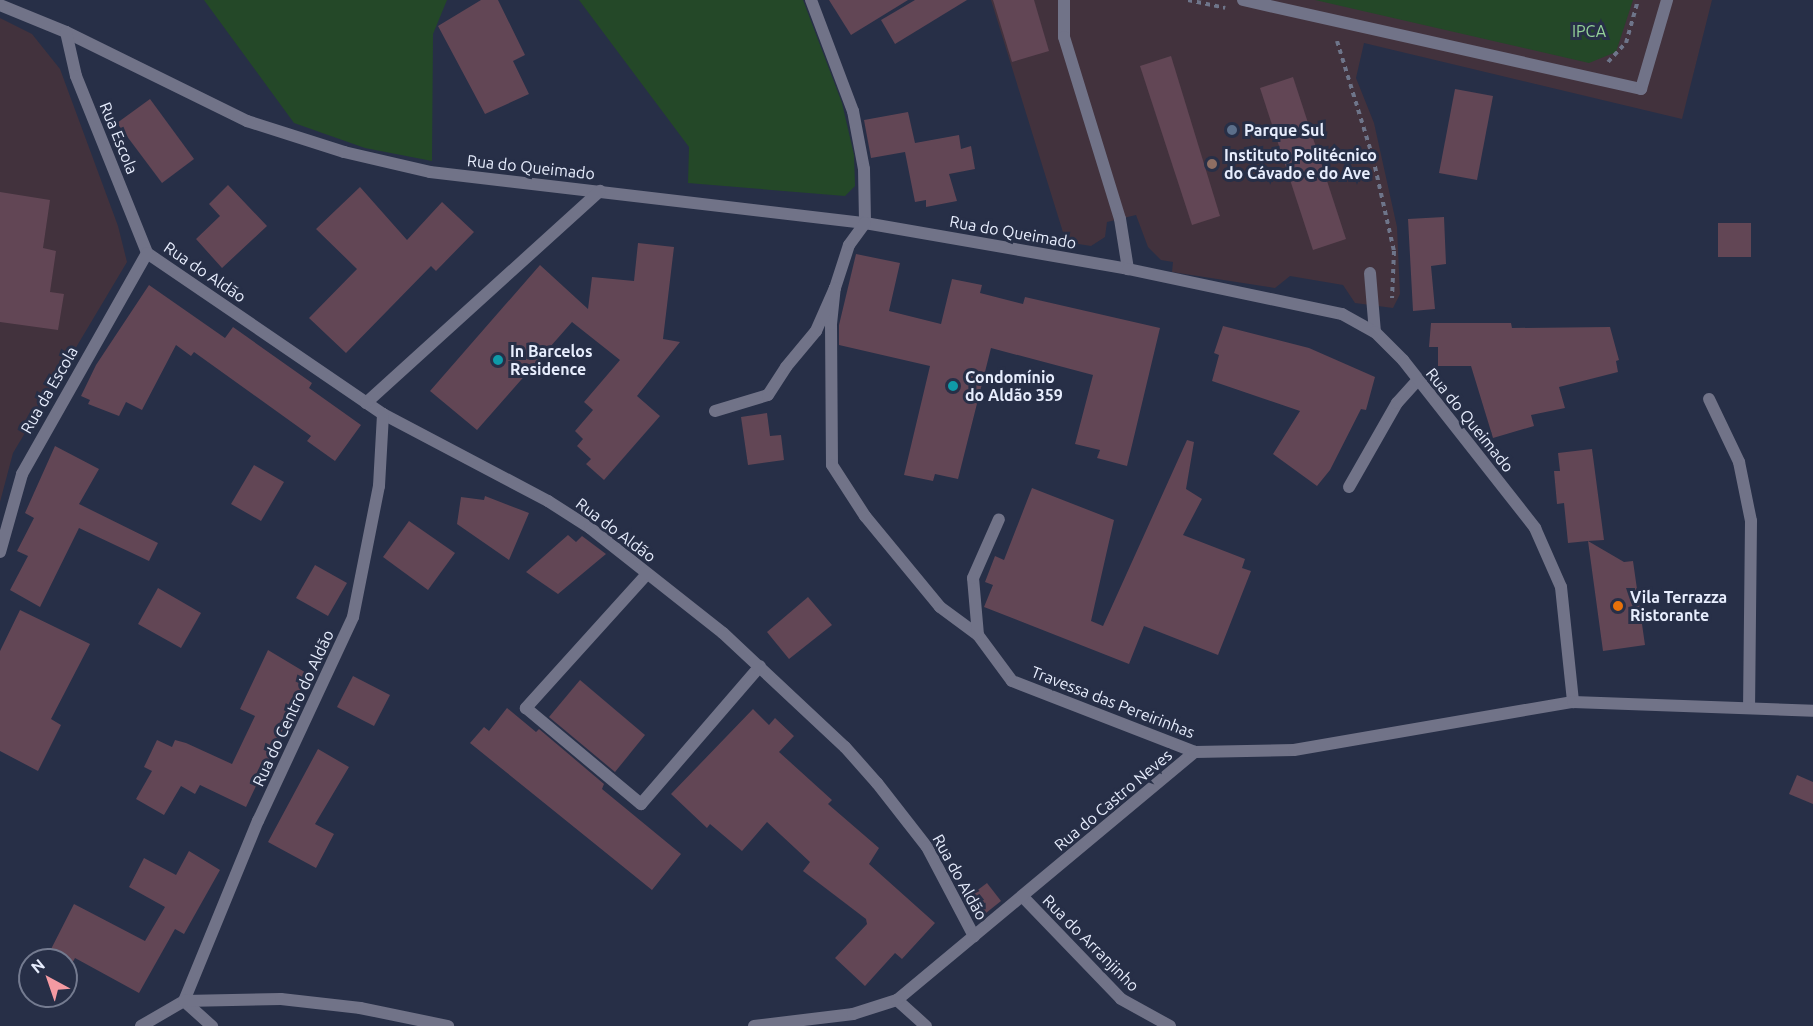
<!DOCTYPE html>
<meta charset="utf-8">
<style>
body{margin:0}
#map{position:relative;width:1813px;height:1026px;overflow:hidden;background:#272f47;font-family:Ubuntu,sans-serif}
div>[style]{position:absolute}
.education>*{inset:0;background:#42323d}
.green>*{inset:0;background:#244828}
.building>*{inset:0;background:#624655}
.path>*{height:4px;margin-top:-2px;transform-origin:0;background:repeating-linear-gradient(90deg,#6e758a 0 4.5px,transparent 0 9px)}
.lane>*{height:12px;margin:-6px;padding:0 6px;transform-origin:6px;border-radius:6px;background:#717388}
.street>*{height:12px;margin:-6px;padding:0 6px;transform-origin:6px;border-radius:6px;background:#717388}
.dots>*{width:16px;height:16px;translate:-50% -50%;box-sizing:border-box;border:3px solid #272f47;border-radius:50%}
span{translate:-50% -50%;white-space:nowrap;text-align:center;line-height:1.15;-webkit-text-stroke:6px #272f47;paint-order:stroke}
.park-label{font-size:16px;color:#94d298}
.poi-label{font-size:16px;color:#e7edfd;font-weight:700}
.left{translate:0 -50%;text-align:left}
.street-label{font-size:16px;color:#e7edfd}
.north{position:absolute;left:18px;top:948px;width:60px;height:60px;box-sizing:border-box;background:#272f47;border:2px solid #747b90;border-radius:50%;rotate:320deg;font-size:16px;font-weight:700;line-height:24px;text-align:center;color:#e7edfd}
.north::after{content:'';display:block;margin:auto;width:21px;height:27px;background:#f49aa2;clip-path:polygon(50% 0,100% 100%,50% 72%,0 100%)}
</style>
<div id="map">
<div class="education">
<div style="clip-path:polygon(991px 0,1712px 0,1682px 119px,1364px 43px,1356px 78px,1374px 123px,1397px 227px,1400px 294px,1393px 308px,1355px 303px,1343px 285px,1290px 276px,1275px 288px,1172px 272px,1173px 262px,1161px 260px,1148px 247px,1136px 215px,1107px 222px,1105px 237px,1091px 246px,1066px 242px)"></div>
<div style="clip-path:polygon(0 18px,32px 34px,60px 69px,118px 226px,127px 262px,13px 453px,0 502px)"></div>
</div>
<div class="green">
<div style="clip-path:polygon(204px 0,447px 0,433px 34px,432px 161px,365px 148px,294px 123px)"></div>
<div style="clip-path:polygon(579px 0,803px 0,842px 103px,854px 155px,855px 186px,845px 196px,688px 183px,689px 147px)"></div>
<div style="clip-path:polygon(1315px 0,1633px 0,1616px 52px,1589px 63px)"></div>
</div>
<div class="building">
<div style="clip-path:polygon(481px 0,498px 0,525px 55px,513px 61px,529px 94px,485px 114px,438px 26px)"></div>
<div style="clip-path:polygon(829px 0,908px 0,851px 35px)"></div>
<div style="clip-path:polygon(915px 0,967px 0,895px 44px,881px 20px)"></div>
<div style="clip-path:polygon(993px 0,1034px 0,1049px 51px,1012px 62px)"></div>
<div style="clip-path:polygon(1171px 56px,1220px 216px,1192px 225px,1140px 66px)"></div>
<div style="clip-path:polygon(1293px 77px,1346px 239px,1313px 250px,1260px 88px)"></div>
<div style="clip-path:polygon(1455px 89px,1493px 96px,1477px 180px,1439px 173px)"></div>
<div style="clip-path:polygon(150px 99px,194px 159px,162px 183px,117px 123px)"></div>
<div style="clip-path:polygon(908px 112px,915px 143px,959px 135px,961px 149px,971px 146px,975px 169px,949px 174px,957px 201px,926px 207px,926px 200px,915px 202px,905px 152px,871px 158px,864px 120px)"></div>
<div style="clip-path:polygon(228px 185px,267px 226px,222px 268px,196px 239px,220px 216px,209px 204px)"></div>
<div style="clip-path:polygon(360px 187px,407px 240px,442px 202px,474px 232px,436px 271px,431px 266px,346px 353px,309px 318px,357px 269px,316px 229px)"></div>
<div style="clip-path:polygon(0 192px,50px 200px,43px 248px,56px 251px,50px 292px,64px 294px,58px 330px,0 322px)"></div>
<div style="clip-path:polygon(1444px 217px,1446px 264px,1431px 266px,1435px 309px,1413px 311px,1408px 219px)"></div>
<div style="clip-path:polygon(1718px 223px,1751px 223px,1751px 257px,1718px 257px)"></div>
<div style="clip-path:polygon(638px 243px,674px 247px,663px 339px,680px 342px,637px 396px,660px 416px,604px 480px,586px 464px,591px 459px,577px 446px,583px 439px,575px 431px,593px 410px,584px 402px,620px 360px,572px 322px,477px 430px,430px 391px,540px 265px,588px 309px,592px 277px,634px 281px)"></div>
<div style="clip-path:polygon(856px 254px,900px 263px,889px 311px,941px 324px,952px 279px,982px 285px,980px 293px,1023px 304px,1025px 297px,1160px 328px,1127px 466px,1097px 458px,1100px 450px,1075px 444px,1093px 375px,991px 348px,958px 479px,935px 474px,933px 481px,904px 475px,930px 366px,839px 345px,839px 325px)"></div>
<div style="clip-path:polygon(149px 285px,225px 338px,233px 327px,312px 383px,309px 388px,361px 425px,335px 461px,307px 441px,311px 436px,194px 352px,191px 356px,176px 345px,142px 410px,126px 402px,119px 416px,88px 404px,90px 400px,81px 396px,96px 365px)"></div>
<div style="clip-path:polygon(1431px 323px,1511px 323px,1512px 328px,1610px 327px,1619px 360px,1616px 361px,1618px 372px,1559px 387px,1565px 408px,1531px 415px,1534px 426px,1493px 438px,1471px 366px,1438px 366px,1438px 347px,1429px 347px)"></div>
<div style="clip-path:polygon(1223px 326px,1309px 348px,1375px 377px,1366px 410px,1361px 409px,1330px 470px,1317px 486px,1273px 454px,1300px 411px,1212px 381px,1219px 355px,1214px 353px)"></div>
<div style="clip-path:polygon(767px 413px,770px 436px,781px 435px,784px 460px,748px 465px,741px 417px)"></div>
<div style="clip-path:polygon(1187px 440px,1194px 442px,1186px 489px,1202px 499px,1183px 535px,1245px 559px,1242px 568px,1251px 571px,1218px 655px,1144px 626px,1129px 664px,984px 607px,993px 585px,985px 582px,995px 556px,1004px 560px,1032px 488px,1114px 520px,1091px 621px,1103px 626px)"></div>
<div style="clip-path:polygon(55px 446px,99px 469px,79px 504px,158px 543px,149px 561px,79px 528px,40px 607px,10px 590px,28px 556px,17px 551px,34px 518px,25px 513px)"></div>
<div style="clip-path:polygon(1592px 449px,1604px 540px,1588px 541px,1624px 562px,1633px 561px,1645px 645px,1603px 651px,1588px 541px,1568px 543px,1564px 503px,1557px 504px,1554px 471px,1560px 471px,1558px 453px)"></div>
<div style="clip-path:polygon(254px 465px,284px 482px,261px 521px,231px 504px)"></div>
<div style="clip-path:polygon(485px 496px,529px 513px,509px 560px,457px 524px,461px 497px,484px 500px)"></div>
<div style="clip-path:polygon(409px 521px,455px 553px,428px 590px,383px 557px)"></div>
<div style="clip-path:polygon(568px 535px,576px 542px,582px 536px,606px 554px,558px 594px,526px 572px)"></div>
<div style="clip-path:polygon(315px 565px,347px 583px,328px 616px,296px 598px)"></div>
<div style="clip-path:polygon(158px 588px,201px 613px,181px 648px,138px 624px)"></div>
<div style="clip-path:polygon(808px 597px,832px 625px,789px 659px,767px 632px)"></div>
<div style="clip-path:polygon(20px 610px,90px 644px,51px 719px,61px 725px,38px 771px,0 751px,0 651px)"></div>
<div style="clip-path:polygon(268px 650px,313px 677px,292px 710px,246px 807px,200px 785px,195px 794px,181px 786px,164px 815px,136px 799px,152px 771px,144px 767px,157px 740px,172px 747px,175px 740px,186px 743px,232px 764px,255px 716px,240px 709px)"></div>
<div style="clip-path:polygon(353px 676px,390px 695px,374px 726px,337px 707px)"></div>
<div style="clip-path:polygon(580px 680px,645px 735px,615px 772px,549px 717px)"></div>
<div style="clip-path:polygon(507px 708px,536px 732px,539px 729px,604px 784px,602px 789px,681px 854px,652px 890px,470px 743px,484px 727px,489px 731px)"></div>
<div style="clip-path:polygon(753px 709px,769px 725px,775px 718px,794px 736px,779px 752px,832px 800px,828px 804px,879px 848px,869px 864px,935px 923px,902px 959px,895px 953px,865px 986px,835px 958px,867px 924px,866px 919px,803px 871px,810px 862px,767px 822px,742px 851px,710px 824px,707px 828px,671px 794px)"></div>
<div style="clip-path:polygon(318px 749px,349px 767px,315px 824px,334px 834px,316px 868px,268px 842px)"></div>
<div style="clip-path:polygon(1797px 775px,1813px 782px,1813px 804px,1789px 794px)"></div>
<div style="clip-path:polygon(189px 851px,220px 870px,184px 934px,175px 929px,139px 993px,75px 958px,70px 967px,66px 960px,48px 955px,74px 904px,145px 941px,165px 907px,129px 887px,144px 858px,176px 875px)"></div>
<div style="clip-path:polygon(987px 883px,1001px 901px,981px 917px,967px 898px)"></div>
</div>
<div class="path">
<div style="left:1188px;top:0;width:38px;rotate:12deg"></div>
<div style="left:1337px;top:41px;width:122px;rotate:72.9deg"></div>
<div style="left:1373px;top:158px;width:95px;rotate:77.3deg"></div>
<div style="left:1394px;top:251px;width:47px;rotate:92.4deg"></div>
<div style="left:1608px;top:62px;width:26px;rotate:-47deg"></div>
<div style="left:1626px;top:43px;width:45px;rotate:-74.4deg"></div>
</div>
<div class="lane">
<div style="left:811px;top:0;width:119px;rotate:69.3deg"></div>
<div style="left:853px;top:111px;width:59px;rotate:79.3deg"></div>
<div style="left:864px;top:169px;width:54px;rotate:88.9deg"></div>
<div style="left:1064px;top:0;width:37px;rotate:90deg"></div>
<div style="left:1064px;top:37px;width:190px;rotate:72.9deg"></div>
<div style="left:1120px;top:219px;width:51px;rotate:80.9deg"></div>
<div style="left:1243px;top:0;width:408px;rotate:12.6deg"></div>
<div style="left:1641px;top:89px;width:93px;rotate:-73.7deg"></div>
<div style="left:1370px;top:273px;width:59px;rotate:85.2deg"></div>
<div style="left:831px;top:324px;width:141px;rotate:89.6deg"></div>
<div style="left:832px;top:465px;width:61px;rotate:57.1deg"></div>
<div style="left:865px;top:516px;width:118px;rotate:50.5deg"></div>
<div style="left:940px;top:607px;width:47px;rotate:36.4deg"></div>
<div style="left:978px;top:635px;width:57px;rotate:53.5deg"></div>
<div style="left:1012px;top:681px;width:196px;rotate:21.2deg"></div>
<div style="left:1709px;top:399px;width:70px;rotate:64.5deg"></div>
<div style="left:1739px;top:462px;width:60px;rotate:78.5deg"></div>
<div style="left:1751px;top:521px;width:187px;rotate:90.6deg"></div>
<div style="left:1349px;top:487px;width:97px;rotate:-60.3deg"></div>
<div style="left:1397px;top:403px;width:30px;rotate:-48deg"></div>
<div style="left:647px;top:574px;width:181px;rotate:132.1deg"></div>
<div style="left:526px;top:708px;width:150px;rotate:39.9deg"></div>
<div style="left:641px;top:804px;width:182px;rotate:-49.2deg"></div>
<div style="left:978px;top:635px;width:57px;rotate:-95deg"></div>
<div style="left:973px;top:578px;width:64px;rotate:-66.2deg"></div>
<div style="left:897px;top:1000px;width:39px;rotate:42deg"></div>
</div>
<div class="street">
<div style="left:0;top:5px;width:71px;rotate:22.2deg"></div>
<div style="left:66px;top:32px;width:202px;rotate:26.2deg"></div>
<div style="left:247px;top:121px;width:102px;rotate:17.7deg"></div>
<div style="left:344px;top:152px;width:88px;rotate:13.1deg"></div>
<div style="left:430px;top:172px;width:438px;rotate:6.7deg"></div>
<div style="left:865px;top:223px;width:267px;rotate:9.9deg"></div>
<div style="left:1128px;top:269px;width:219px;rotate:11.9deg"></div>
<div style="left:1342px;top:314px;width:38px;rotate:29deg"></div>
<div style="left:1375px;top:332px;width:40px;rotate:45deg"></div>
<div style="left:1403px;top:360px;width:214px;rotate:51.8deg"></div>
<div style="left:1535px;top:528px;width:64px;rotate:66.2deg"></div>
<div style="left:1561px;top:587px;width:116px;rotate:84deg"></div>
<div style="left:66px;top:32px;width:45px;rotate:77.2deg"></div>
<div style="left:76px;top:76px;width:191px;rotate:68.1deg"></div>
<div style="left:147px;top:253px;width:286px;rotate:34.3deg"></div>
<div style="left:383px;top:414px;width:187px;rotate:27.8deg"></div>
<div style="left:548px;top:501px;width:50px;rotate:32.7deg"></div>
<div style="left:590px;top:528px;width:169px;rotate:38.3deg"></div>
<div style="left:723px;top:633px;width:167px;rotate:43.1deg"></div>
<div style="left:845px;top:747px;width:48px;rotate:48.4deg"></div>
<div style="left:877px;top:783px;width:81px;rotate:52deg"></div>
<div style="left:927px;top:847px;width:101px;rotate:62.2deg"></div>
<div style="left:831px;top:324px;width:36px;rotate:-84deg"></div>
<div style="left:835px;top:288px;width:45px;rotate:-72deg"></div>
<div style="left:849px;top:245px;width:27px;rotate:-54deg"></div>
<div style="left:366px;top:403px;width:316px;rotate:-42.2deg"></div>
<div style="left:715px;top:411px;width:55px;rotate:-16.8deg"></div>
<div style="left:768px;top:395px;width:33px;rotate:-57deg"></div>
<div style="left:786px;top:367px;width:47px;rotate:-50.2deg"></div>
<div style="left:816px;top:331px;width:47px;rotate:-66.2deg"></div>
<div style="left:0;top:552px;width:81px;rotate:-74.2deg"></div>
<div style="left:22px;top:474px;width:254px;rotate:-60.5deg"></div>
<div style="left:1023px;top:897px;width:141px;rotate:46.1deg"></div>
<div style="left:1121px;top:999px;width:56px;rotate:28.9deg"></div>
<div style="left:184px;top:1001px;width:195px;rotate:-67.7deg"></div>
<div style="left:258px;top:821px;width:225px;rotate:-65deg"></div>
<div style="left:353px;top:617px;width:134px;rotate:-78.8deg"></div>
<div style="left:379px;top:486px;width:72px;rotate:-86.8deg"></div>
<div style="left:184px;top:1001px;width:38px;rotate:42deg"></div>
<div style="left:141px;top:1026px;width:50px;rotate:-30.2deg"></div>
<div style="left:184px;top:1001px;width:97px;rotate:-1.2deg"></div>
<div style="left:281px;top:999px;width:80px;rotate:6.5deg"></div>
<div style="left:360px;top:1008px;width:90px;rotate:11.6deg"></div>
<div style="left:754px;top:1026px;width:100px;rotate:-6.9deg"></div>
<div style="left:853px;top:1014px;width:46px;rotate:-17.7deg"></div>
<div style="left:897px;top:1000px;width:388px;rotate:-39.8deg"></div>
<div style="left:1195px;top:752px;width:99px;rotate:-1.2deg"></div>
<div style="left:1294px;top:750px;width:283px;rotate:-9.8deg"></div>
<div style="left:1573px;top:702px;width:240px;rotate:2.1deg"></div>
</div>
<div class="dots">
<div style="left:1232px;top:130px;background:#5c6f8a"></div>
<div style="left:1212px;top:164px;background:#8d6e63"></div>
<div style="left:498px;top:360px;background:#0f9aa8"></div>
<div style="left:953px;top:386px;background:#0f9aa8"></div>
<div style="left:1618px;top:606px;background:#e8710a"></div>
</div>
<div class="park-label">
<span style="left:1589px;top:31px">IPCA</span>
</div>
<div class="poi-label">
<span class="left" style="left:1244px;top:130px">Parque Sul</span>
<span class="left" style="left:1224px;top:164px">Instituto Politécnico<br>do Cávado e do Ave</span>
<span class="left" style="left:510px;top:360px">In Barcelos<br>Residence</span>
<span class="left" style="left:965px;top:386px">Condomínio<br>do Aldão 359</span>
<span class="left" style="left:1630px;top:606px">Vila Terrazza<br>Ristorante</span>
</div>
<div class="street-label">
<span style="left:119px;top:138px;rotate:68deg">Rua Escola</span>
<span style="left:531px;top:167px;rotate:6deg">Rua do Queimado</span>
<span style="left:1013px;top:232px;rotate:10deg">Rua do Queimado</span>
<span style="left:205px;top:272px;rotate:34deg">Rua do Aldão</span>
<span style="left:49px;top:390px;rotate:-60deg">Rua da Escola</span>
<span style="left:1470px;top:420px;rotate:51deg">Rua do Queimado</span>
<span style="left:616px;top:530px;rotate:37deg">Rua do Aldão</span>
<span style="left:1113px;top:702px;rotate:21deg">Travessa das Pereirinhas</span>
<span style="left:293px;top:708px;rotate:-65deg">Rua do Centro do Aldão</span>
<span style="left:1113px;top:800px;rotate:-40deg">Rua do Castro Neves</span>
<span style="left:960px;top:877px;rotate:61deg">Rua do Aldão</span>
<span style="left:1091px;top:943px;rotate:45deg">Rua do Arranjinho</span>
</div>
<div class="north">N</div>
</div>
